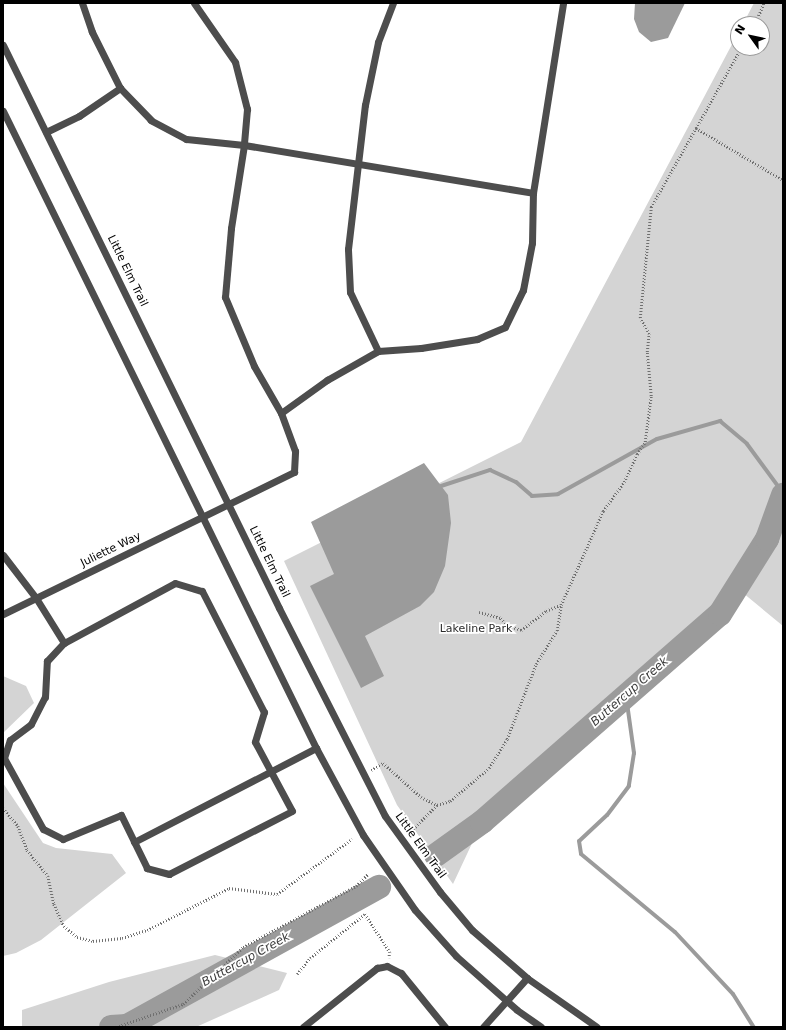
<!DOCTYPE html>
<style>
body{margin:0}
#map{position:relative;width:786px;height:1030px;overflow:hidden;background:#fff;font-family:"DejaVu Sans",sans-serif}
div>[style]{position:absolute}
.green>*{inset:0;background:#d4d4d4}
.water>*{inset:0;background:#9b9b9b}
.stream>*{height:4px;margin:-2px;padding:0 2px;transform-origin:2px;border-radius:2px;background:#9b9b9b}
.river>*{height:24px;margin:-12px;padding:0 12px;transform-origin:12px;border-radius:12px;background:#9b9b9b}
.path>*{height:2.5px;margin-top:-1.25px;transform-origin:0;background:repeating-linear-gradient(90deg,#6f6f6f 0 1px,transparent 0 3px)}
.minor>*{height:7px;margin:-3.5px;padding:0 3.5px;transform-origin:3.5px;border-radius:3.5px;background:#4d4d4d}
span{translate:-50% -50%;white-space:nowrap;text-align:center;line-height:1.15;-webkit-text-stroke:3.5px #fff;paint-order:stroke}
.street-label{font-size:11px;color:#000}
.park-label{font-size:11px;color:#2b2b2b}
.water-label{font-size:12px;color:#3c3c3c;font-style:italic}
.frame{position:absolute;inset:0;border:4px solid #000;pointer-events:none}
.north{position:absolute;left:730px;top:16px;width:40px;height:40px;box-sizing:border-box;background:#fff;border:1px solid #999;border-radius:50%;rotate:303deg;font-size:11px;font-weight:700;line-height:16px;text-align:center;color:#000}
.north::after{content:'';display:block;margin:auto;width:14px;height:18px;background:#000;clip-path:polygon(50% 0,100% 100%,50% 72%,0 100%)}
</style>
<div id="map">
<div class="green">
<div style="clip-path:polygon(754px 3px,783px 3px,783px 626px,737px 588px,482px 822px,453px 884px,397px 805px,284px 561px,521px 442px,738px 33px,738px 48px,762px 48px,762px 24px,743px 24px)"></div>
<div style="clip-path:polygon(3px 676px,26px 686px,34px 703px,3px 733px)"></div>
<div style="clip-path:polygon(3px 783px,43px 843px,56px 848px,112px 854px,126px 873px,41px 940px,16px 953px,3px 956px)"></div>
<div style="clip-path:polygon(215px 955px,287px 973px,279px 990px,196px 1027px,22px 1027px,22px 1010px,109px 982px)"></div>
</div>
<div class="water">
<div style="clip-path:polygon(635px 3px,685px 3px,668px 38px,651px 42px,639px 32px,634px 19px)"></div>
<div style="clip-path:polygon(424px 463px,448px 495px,451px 523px,445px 566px,434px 592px,420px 606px,365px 636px,384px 676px,361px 688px,310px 586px,334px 574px,311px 522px)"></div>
</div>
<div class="stream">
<div style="left:438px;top:487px;width:55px;rotate:-18.1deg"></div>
<div style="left:490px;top:470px;width:29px;rotate:25deg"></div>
<div style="left:516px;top:482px;width:21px;rotate:41deg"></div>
<div style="left:532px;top:496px;width:26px;rotate:-4deg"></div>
<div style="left:558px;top:494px;width:113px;rotate:-29.1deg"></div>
<div style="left:657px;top:439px;width:66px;rotate:-15.9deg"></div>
<div style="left:720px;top:421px;width:35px;rotate:40deg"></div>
<div style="left:747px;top:444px;width:61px;rotate:53.7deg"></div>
<div style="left:626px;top:696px;width:58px;rotate:82deg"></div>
<div style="left:634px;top:753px;width:33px;rotate:99deg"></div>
<div style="left:629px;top:786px;width:36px;rotate:127deg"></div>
<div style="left:607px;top:815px;width:38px;rotate:137deg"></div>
<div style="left:579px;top:841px;width:13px;rotate:81deg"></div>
<div style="left:581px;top:854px;width:122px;rotate:39.7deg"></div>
<div style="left:675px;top:932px;width:85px;rotate:46.9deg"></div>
<div style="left:733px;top:994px;width:39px;rotate:58deg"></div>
</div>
<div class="river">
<div style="left:436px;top:855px;width:57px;rotate:-35.7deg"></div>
<div style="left:482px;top:822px;width:316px;rotate:-41.2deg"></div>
<div style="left:720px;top:614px;width:89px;rotate:-57.9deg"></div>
<div style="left:767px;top:539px;width:47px;rotate:-70deg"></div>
<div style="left:111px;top:1027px;width:16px;rotate:-4deg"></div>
<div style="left:127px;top:1026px;width:288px;rotate:-28.9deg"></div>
</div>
<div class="path">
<div style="left:755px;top:24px;width:23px;rotate:-67deg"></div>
<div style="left:696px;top:128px;width:92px;rotate:-60.6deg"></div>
<div style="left:479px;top:612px;width:23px;rotate:15deg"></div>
<div style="left:501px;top:618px;width:9px;rotate:54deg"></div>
<div style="left:506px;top:625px;width:16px;rotate:18deg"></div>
<div style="left:521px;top:630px;width:31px;rotate:-37deg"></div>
<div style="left:546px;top:611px;width:15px;rotate:-23deg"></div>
<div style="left:371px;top:770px;width:14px;rotate:-30deg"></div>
<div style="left:383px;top:763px;width:51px;rotate:41.8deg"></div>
<div style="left:421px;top:797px;width:18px;rotate:27deg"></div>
<div style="left:437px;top:805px;width:14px;rotate:-17deg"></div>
<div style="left:450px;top:801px;width:51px;rotate:-40.2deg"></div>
<div style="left:489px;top:768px;width:34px;rotate:-58deg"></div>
<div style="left:507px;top:739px;width:80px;rotate:-68.9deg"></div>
<div style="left:536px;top:664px;width:39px;rotate:-58deg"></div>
<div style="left:557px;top:631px;width:26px;rotate:-81deg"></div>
<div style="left:561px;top:605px;width:103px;rotate:-65.9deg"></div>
<div style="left:603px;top:511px;width:36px;rotate:-54deg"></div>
<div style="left:624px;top:482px;width:31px;rotate:-65deg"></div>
<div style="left:637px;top:454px;width:14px;rotate:-56deg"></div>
<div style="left:645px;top:442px;width:46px;rotate:-82.6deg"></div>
<div style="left:651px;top:396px;width:44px;rotate:-95.2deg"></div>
<div style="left:647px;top:352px;width:18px;rotate:-84deg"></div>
<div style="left:649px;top:334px;width:18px;rotate:-119deg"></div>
<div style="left:640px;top:318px;width:112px;rotate:-84.3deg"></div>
<div style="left:651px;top:207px;width:91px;rotate:-60.3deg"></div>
<div style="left:696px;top:128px;width:101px;rotate:30.9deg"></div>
<div style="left:3px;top:808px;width:23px;rotate:50deg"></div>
<div style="left:18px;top:826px;width:26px;rotate:69deg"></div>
<div style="left:27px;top:850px;width:33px;rotate:51deg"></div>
<div style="left:48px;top:876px;width:29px;rotate:78deg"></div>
<div style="left:54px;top:904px;width:24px;rotate:66deg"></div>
<div style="left:64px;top:926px;width:17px;rotate:40deg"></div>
<div style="left:77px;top:937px;width:16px;rotate:14deg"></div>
<div style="left:93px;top:941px;width:29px;rotate:-6deg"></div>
<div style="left:122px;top:938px;width:26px;rotate:-18deg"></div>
<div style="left:147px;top:930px;width:92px;rotate:-27.1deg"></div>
<div style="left:229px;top:888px;width:48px;rotate:7.1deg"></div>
<div style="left:277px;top:894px;width:93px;rotate:-36.3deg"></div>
<div style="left:413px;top:829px;width:34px;rotate:-45deg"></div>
<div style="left:297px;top:974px;width:21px;rotate:-51deg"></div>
<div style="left:310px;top:958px;width:70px;rotate:-38.7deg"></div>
<div style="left:365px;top:914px;width:45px;rotate:56.7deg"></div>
<div style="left:390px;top:952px;width:6px;rotate:99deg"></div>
<div style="left:116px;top:1027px;width:71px;rotate:-18.9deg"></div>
<div style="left:183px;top:1004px;width:83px;rotate:-43.5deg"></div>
<div style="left:243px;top:947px;width:128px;rotate:-28.4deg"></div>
<div style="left:356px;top:886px;width:17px;rotate:-45deg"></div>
</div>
<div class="minor">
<div style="left:194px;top:3px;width:72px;rotate:55.2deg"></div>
<div style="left:235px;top:62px;width:49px;rotate:75.7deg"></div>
<div style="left:247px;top:109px;width:36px;rotate:95deg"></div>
<div style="left:244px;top:145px;width:293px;rotate:9.4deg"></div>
<div style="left:533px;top:193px;width:192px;rotate:-81deg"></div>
<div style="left:3px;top:45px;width:627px;rotate:63.88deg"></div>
<div style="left:279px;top:608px;width:233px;rotate:63deg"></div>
<div style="left:385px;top:816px;width:94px;rotate:54.1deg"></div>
<div style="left:440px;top:892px;width:50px;rotate:49.9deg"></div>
<div style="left:472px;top:930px;width:73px;rotate:41.1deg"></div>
<div style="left:527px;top:978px;width:85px;rotate:35deg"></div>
<div style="left:3px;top:111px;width:710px;rotate:63.83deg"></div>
<div style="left:316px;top:748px;width:99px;rotate:61.6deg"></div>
<div style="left:363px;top:835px;width:91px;rotate:55.3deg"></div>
<div style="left:415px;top:910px;width:62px;rotate:48.3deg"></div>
<div style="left:456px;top:956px;width:81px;rotate:41.5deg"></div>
<div style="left:517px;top:1010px;width:29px;rotate:35deg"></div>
<div style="left:46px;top:132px;width:37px;rotate:-26deg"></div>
<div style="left:79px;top:116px;width:50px;rotate:-34.3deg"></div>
<div style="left:120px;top:88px;width:63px;rotate:-116.6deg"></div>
<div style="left:92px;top:32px;width:31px;rotate:-109deg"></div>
<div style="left:378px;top:351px;width:65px;rotate:-115.4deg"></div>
<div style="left:350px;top:292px;width:43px;rotate:-92.7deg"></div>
<div style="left:348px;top:249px;width:145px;rotate:-83.3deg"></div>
<div style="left:365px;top:105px;width:64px;rotate:-78.3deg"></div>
<div style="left:378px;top:42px;width:42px;rotate:-69deg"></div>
<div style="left:281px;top:413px;width:57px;rotate:-35.7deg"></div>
<div style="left:327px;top:380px;width:59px;rotate:-29.6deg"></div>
<div style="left:378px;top:351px;width:43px;rotate:-4deg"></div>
<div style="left:421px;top:348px;width:57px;rotate:-9.1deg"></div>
<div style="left:477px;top:339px;width:30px;rotate:-23deg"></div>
<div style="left:505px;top:327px;width:41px;rotate:-64.1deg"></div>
<div style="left:523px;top:290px;width:48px;rotate:-79.2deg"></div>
<div style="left:532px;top:243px;width:50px;rotate:-88.9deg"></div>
<div style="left:3px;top:555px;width:54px;rotate:52.5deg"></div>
<div style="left:36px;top:598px;width:53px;rotate:58.1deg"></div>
<div style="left:64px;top:643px;width:126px;rotate:-28.4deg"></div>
<div style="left:175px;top:583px;width:28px;rotate:17deg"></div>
<div style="left:202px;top:591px;width:136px;rotate:62.9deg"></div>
<div style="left:264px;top:712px;width:31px;rotate:107deg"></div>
<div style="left:255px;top:742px;width:78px;rotate:61.8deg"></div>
<div style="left:292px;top:811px;width:138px;rotate:152.9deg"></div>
<div style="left:169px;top:874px;width:23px;rotate:-165deg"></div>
<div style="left:147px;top:868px;width:59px;rotate:-116.1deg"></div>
<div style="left:121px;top:815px;width:63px;rotate:157.5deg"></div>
<div style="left:63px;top:839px;width:22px;rotate:-153deg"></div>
<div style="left:43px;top:829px;width:81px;rotate:-118.8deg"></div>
<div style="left:4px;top:758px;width:19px;rotate:-72deg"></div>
<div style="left:10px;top:740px;width:26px;rotate:-37deg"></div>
<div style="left:31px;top:724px;width:30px;rotate:-63deg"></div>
<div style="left:45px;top:697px;width:36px;rotate:-87deg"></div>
<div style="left:47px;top:661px;width:25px;rotate:-47deg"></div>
<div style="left:3px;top:614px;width:324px;rotate:-26deg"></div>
<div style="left:294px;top:472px;width:21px;rotate:-87deg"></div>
<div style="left:295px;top:451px;width:40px;rotate:-110.2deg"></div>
<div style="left:281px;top:413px;width:54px;rotate:-119.9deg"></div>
<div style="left:254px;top:366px;width:75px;rotate:-112.8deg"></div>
<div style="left:225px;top:297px;width:69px;rotate:-85deg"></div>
<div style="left:231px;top:228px;width:84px;rotate:-81.1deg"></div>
<div style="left:244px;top:145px;width:58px;rotate:-174.1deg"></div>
<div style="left:186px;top:139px;width:40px;rotate:-152deg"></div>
<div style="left:151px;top:120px;width:45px;rotate:-134.1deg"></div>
<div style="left:134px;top:842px;width:205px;rotate:-27.3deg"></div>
<div style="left:303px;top:1027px;width:95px;rotate:-38.6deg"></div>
<div style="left:377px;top:968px;width:10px;rotate:-11deg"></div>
<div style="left:387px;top:966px;width:16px;rotate:27deg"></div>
<div style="left:401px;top:973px;width:70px;rotate:50.8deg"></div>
<div style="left:483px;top:1027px;width:66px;rotate:-48.1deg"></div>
</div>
<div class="street-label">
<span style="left:127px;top:271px;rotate:64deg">Little Elm Trail</span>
<span style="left:111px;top:550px;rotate:-26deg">Juliette Way</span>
<span style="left:269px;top:562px;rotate:64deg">Little Elm Trail</span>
<span style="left:420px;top:846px;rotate:54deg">Little Elm Trail</span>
</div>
<div class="park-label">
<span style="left:476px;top:629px">Lakeline Park</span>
</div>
<div class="water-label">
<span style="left:630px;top:692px;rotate:-41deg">Buttercup Creek</span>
<span style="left:246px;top:960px;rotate:-29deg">Buttercup Creek</span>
</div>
<div class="frame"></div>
<div class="north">N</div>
</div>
